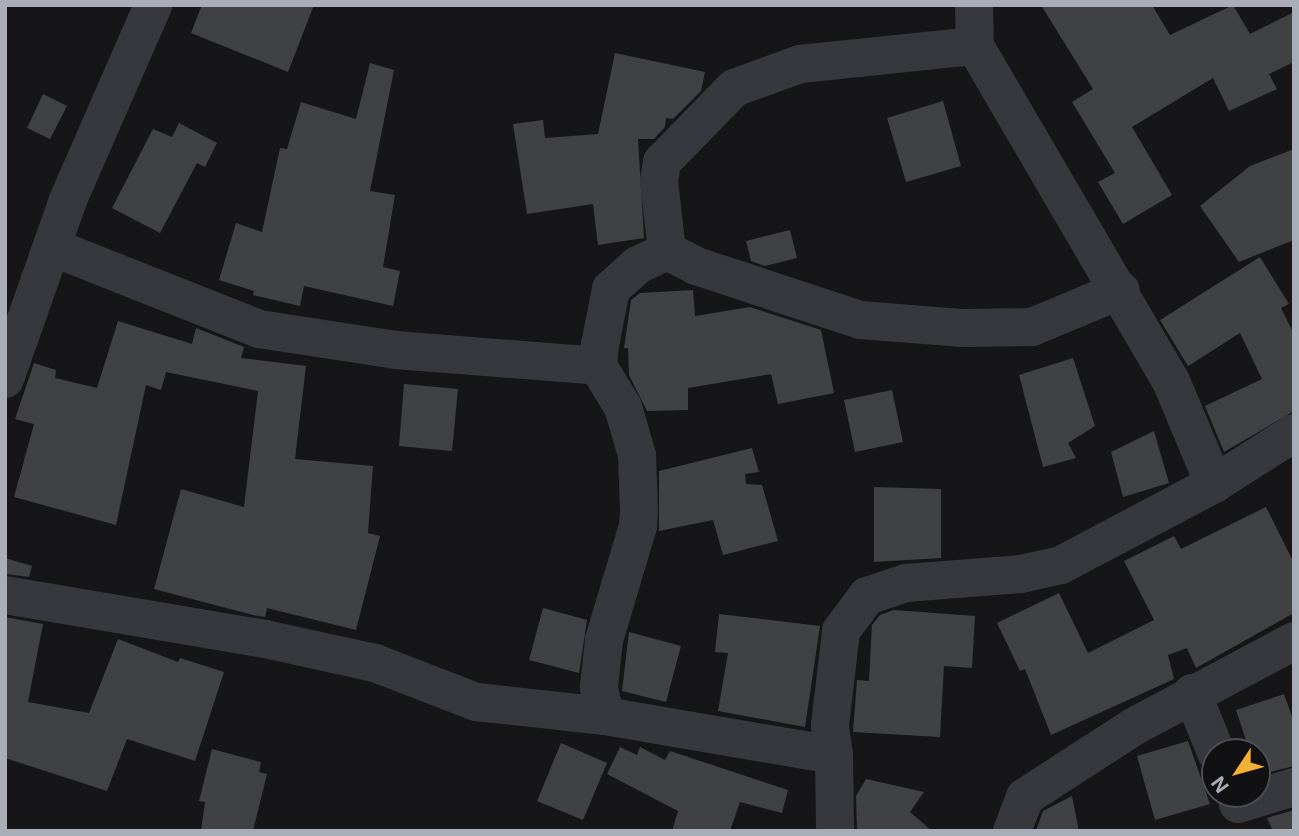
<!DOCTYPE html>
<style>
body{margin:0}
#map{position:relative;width:1299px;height:836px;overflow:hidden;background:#161618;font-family:Inter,sans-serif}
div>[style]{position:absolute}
.building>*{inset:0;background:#404145}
.minor>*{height:38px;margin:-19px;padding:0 19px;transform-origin:19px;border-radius:19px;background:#37383d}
span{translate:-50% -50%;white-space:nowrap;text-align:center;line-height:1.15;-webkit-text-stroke:6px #111113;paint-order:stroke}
.frame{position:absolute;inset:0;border:7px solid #a8adb8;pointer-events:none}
.north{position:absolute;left:1201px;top:738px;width:70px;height:70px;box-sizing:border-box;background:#111113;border:2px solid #4d4f55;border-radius:50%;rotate:234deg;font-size:19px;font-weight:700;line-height:28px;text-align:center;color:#a8adb8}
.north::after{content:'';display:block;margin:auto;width:24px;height:32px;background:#f2b134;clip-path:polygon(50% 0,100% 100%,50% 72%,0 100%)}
</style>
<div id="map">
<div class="building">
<div style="clip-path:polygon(202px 5px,314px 5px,288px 72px,191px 33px)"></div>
<div style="clip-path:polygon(1041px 5px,1152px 5px,1170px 35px,1233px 5px,1250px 34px,1294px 12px,1294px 62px,1269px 74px,1277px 89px,1229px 111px,1213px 78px,1132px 127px,1172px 195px,1123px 224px,1098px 182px,1115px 173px,1072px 102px,1093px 89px)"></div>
<div style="clip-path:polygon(615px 53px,705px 72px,701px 91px,673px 119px,666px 118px,665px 127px,654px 139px,638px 139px,644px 238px,598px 245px,593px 204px,527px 214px,513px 124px,543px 120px,545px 138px,598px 134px)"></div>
<div style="clip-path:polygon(370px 63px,394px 70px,370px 191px,395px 195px,383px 267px,400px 271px,393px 306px,304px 286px,300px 306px,253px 295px,254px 291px,219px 280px,236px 223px,262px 232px,280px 148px,287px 149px,301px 102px,356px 119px)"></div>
<div style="clip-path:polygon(43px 94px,67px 106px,50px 139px,27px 128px)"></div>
<div style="clip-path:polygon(943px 101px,961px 166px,906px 182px,887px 118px)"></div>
<div style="clip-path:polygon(179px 123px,217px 143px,205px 167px,197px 163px,160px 233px,112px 208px,153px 129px,172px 137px)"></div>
<div style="clip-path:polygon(1294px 149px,1294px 240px,1239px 262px,1200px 206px,1250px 166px)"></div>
<div style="clip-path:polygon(790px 230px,797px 258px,765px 266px,751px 261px,746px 241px)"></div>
<div style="clip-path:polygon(1260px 257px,1289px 304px,1281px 308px,1294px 334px,1294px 411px,1224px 452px,1205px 406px,1262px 379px,1240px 333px,1188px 366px,1160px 320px)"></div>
<div style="clip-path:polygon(693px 290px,695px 316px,750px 307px,821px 330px,834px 393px,778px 404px,771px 374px,688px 388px,688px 410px,647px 411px,629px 375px,628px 348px,624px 348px,631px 300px,640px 293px)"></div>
<div style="clip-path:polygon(118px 321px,192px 344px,196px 328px,244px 347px,241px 358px,306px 366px,295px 459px,373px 466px,368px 533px,380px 536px,356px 630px,267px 608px,265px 617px,253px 615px,154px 589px,181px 489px,244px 507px,258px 391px,166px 372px,161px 390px,146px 385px,116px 525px,14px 497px,34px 424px,15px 419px,34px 363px,56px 370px,55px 378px,97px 388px)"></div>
<div style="clip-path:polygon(1073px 358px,1095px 426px,1068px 443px,1076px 458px,1043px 467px,1019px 375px)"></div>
<div style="clip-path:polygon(404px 384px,458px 389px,452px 451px,399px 446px)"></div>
<div style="clip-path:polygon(892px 390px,903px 442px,855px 452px,844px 400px)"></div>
<div style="clip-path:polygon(1154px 431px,1169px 483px,1123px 497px,1111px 452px)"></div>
<div style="clip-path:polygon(752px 448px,759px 472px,745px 474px,746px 484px,762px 485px,778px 541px,723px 555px,713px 520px,659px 531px,659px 471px)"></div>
<div style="clip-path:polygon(874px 487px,941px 489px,941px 558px,874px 562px)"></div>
<div style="clip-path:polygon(1266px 507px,1294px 563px,1294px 613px,1196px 668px,1187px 648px,1168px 655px,1174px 679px,1051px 735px,1025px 669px,1020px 671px,997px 623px,1059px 593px,1088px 653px,1154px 620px,1124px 561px,1174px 536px,1181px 549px)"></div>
<div style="clip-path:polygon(5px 558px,32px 566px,29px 577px,5px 574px)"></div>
<div style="clip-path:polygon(543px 608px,587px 620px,579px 673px,529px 660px)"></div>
<div style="clip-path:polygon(894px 610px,975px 616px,972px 668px,944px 666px,940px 737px,853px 732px,857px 680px,869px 681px,872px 625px,880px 615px)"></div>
<div style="clip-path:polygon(719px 614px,820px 626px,805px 727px,718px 711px,728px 653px,715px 652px)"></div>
<div style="clip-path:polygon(5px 617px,43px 624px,28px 702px,89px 713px,118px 639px,178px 662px,180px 658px,224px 672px,195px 761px,127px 739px,107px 791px,5px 758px)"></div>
<div style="clip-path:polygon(629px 632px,681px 646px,666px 702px,622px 691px)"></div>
<div style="clip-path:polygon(1284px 694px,1294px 722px,1294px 766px,1258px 775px,1257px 752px,1250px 752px,1236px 710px)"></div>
<div style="clip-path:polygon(1188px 741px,1210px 804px,1155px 820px,1137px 756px)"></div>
<div style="clip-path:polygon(561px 743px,607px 763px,583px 820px,537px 801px)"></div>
<div style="clip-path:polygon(620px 747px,637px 755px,640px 747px,665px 760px,670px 751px,788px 790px,782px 813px,740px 802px,730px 831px,672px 831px,678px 811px,607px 774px)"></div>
<div style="clip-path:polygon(212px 749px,261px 762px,259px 772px,267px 774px,253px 831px,201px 831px,205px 802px,199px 801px)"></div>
<div style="clip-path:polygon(866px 779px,924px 792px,910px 812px,932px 831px,857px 831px,856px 796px)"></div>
<div style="clip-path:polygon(1072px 796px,1079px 831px,1036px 831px,1043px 811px)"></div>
<div style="clip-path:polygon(1294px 810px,1294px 831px,1273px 831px,1267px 818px)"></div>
</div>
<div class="minor">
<div style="left:974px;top:5px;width:41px;rotate:88.6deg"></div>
<div style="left:975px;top:46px;width:388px;rotate:59.7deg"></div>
<div style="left:1171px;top:381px;width:112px;rotate:67.3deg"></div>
<div style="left:52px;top:247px;width:223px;rotate:21.6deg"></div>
<div style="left:259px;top:329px;width:139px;rotate:8.7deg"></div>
<div style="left:396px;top:350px;width:203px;rotate:4.5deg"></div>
<div style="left:667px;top:251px;width:33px;rotate:27deg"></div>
<div style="left:696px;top:266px;width:173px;rotate:18.2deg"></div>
<div style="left:860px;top:320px;width:101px;rotate:4.5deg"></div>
<div style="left:961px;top:328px;width:71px;rotate:-0.8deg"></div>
<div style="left:1032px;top:327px;width:96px;rotate:-22.6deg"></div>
<div style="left:667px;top:251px;width:70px;rotate:-96.5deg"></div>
<div style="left:659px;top:181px;width:19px;rotate:-81deg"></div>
<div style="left:662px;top:162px;width:103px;rotate:-45.8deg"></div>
<div style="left:734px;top:88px;width:70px;rotate:-20deg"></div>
<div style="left:800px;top:64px;width:176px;rotate:-5.9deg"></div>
<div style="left:5px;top:379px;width:190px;rotate:-70.6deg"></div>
<div style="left:68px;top:200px;width:213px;rotate:-66.4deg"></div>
<div style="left:5px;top:595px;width:264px;rotate:9.6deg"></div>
<div style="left:265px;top:639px;width:113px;rotate:12.3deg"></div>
<div style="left:375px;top:663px;width:108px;rotate:21.1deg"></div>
<div style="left:476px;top:702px;width:130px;rotate:6.2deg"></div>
<div style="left:605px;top:716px;width:232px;rotate:9.7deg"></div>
<div style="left:834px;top:755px;width:30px;rotate:-98deg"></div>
<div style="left:830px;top:725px;width:95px;rotate:-83.3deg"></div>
<div style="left:841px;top:631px;width:44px;rotate:-53.4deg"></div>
<div style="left:867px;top:596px;width:41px;rotate:-18.4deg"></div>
<div style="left:906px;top:583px;width:115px;rotate:-4.5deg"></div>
<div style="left:1021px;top:574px;width:41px;rotate:-12.7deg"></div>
<div style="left:1061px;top:565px;width:173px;rotate:-27.9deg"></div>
<div style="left:1214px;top:484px;width:95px;rotate:-32.5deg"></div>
<div style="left:1192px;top:693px;width:64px;rotate:67.9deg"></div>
<div style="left:605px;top:716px;width:30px;rotate:-102deg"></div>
<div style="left:599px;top:687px;width:47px;rotate:-83.9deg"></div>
<div style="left:604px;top:640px;width:119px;rotate:-73.4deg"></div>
<div style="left:638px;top:526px;width:16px;rotate:-86deg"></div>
<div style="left:639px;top:510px;width:55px;rotate:-92.1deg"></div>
<div style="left:637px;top:455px;width:50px;rotate:-106.3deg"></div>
<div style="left:623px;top:407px;width:48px;rotate:-121.4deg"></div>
<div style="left:598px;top:366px;width:21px;rotate:-85deg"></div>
<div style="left:600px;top:345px;width:57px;rotate:-78.9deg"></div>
<div style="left:611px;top:289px;width:36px;rotate:-42deg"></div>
<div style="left:638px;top:265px;width:32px;rotate:-26deg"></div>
<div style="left:834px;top:755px;width:76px;rotate:89.2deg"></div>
<div style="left:1238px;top:804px;width:59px;rotate:-16.9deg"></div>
<div style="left:1012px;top:831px;width:36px;rotate:-69deg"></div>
<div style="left:1025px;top:797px;width:129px;rotate:-32.9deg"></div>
<div style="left:1133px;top:727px;width:183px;rotate:-28.1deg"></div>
</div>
<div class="frame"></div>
<div class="north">N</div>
</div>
